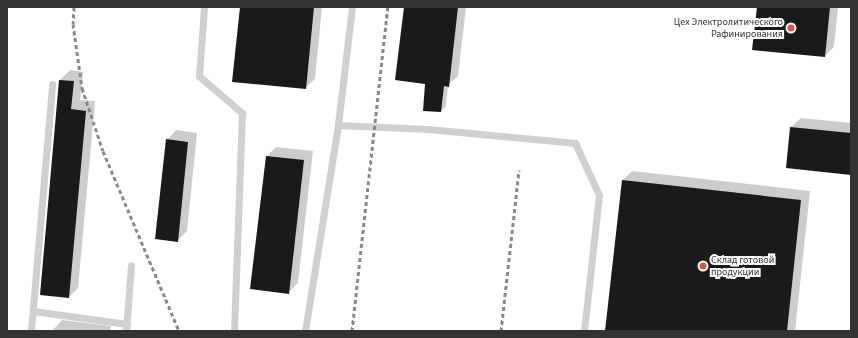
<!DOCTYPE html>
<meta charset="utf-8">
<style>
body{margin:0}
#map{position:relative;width:858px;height:338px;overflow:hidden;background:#fff;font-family:"Source Sans 3",sans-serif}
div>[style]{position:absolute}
.shadow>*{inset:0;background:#0003}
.building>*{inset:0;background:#1a1a1a}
.service>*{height:7px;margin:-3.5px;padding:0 3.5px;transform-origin:3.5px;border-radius:3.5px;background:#d0d0d0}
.rail>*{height:3px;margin-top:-1.5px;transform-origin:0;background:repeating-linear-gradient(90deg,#888 0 4px,transparent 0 7px)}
.dots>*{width:11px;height:11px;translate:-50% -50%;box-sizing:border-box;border:2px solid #fff;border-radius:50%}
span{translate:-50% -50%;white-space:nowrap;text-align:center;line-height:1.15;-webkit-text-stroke:4px #fff;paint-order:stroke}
.poi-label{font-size:10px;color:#333}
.right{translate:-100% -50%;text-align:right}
.left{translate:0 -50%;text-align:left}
.frame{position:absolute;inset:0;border:8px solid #333;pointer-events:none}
</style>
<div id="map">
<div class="shadow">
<div style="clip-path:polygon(241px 7px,322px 7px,315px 79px,305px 88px)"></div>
<div style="clip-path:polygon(405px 7px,466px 7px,458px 76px,448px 85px,446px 106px,441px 111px,426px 84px)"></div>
<div style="clip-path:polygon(758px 7px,838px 7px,834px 47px,825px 56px)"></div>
<div style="clip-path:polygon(70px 70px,83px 72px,80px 100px,95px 101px,78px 288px,69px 297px,41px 295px,60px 80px)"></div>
<div style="clip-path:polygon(801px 118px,851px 123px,851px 174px,791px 127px)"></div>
<div style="clip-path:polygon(176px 130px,197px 133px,187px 231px,177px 241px,167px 140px)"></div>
<div style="clip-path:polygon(276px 147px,313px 151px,298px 283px,288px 293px,267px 156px)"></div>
<div style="clip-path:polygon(632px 171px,810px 191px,795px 331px,606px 331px,623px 180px)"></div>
<div style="clip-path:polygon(62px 320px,111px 326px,110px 331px,52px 331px)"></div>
</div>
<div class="building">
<div style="clip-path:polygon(240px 7px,314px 7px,306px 89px,232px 82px)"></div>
<div style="clip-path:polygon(404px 7px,458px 7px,449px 87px,444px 86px,441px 112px,423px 111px,425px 84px,395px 80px)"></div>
<div style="clip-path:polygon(757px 7px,830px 7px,825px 57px,752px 50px)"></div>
<div style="clip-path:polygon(59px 80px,74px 81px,71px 109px,86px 111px,69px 298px,40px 295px)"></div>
<div style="clip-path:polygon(790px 127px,851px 133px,851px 175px,786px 168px)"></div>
<div style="clip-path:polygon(166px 139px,188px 142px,178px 242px,155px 239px)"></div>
<div style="clip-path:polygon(266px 156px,304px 160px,289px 294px,250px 289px)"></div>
<div style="clip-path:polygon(622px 180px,801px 200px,787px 331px,605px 331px)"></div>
</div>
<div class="service">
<div style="left:204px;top:7px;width:69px;rotate:94.1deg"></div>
<div style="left:199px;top:76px;width:57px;rotate:40.7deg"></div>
<div style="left:242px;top:113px;width:218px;rotate:92.1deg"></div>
<div style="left:352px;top:7px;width:119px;rotate:96.8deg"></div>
<div style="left:338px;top:125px;width:90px;rotate:2.5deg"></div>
<div style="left:428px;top:129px;width:148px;rotate:5.4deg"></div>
<div style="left:575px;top:143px;width:57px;rotate:65.2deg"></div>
<div style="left:599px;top:195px;width:137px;rotate:96.3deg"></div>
<div style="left:33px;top:311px;width:95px;rotate:7.9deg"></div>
<div style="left:31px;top:331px;width:248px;rotate:-85.1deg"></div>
<div style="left:126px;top:331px;width:66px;rotate:-85.7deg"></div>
<div style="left:305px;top:331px;width:209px;rotate:-80.9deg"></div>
</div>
<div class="rail">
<div style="left:74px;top:7px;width:17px;rotate:93deg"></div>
<div style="left:73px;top:24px;width:65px;rotate:82deg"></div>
<div style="left:82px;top:88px;width:66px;rotate:71.6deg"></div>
<div style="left:103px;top:151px;width:195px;rotate:67.1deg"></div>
<div style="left:352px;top:331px;width:326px;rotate:-83.7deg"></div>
<div style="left:501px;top:331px;width:162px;rotate:-83.6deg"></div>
</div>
<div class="dots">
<div style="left:791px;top:28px;background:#d95746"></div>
<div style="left:703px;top:266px;background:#d95746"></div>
</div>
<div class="poi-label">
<span class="right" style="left:783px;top:28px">Цех Электролитического<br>Рафинирования</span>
<span class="left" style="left:711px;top:266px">Склад готовой<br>продукции</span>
</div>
<div class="frame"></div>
</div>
